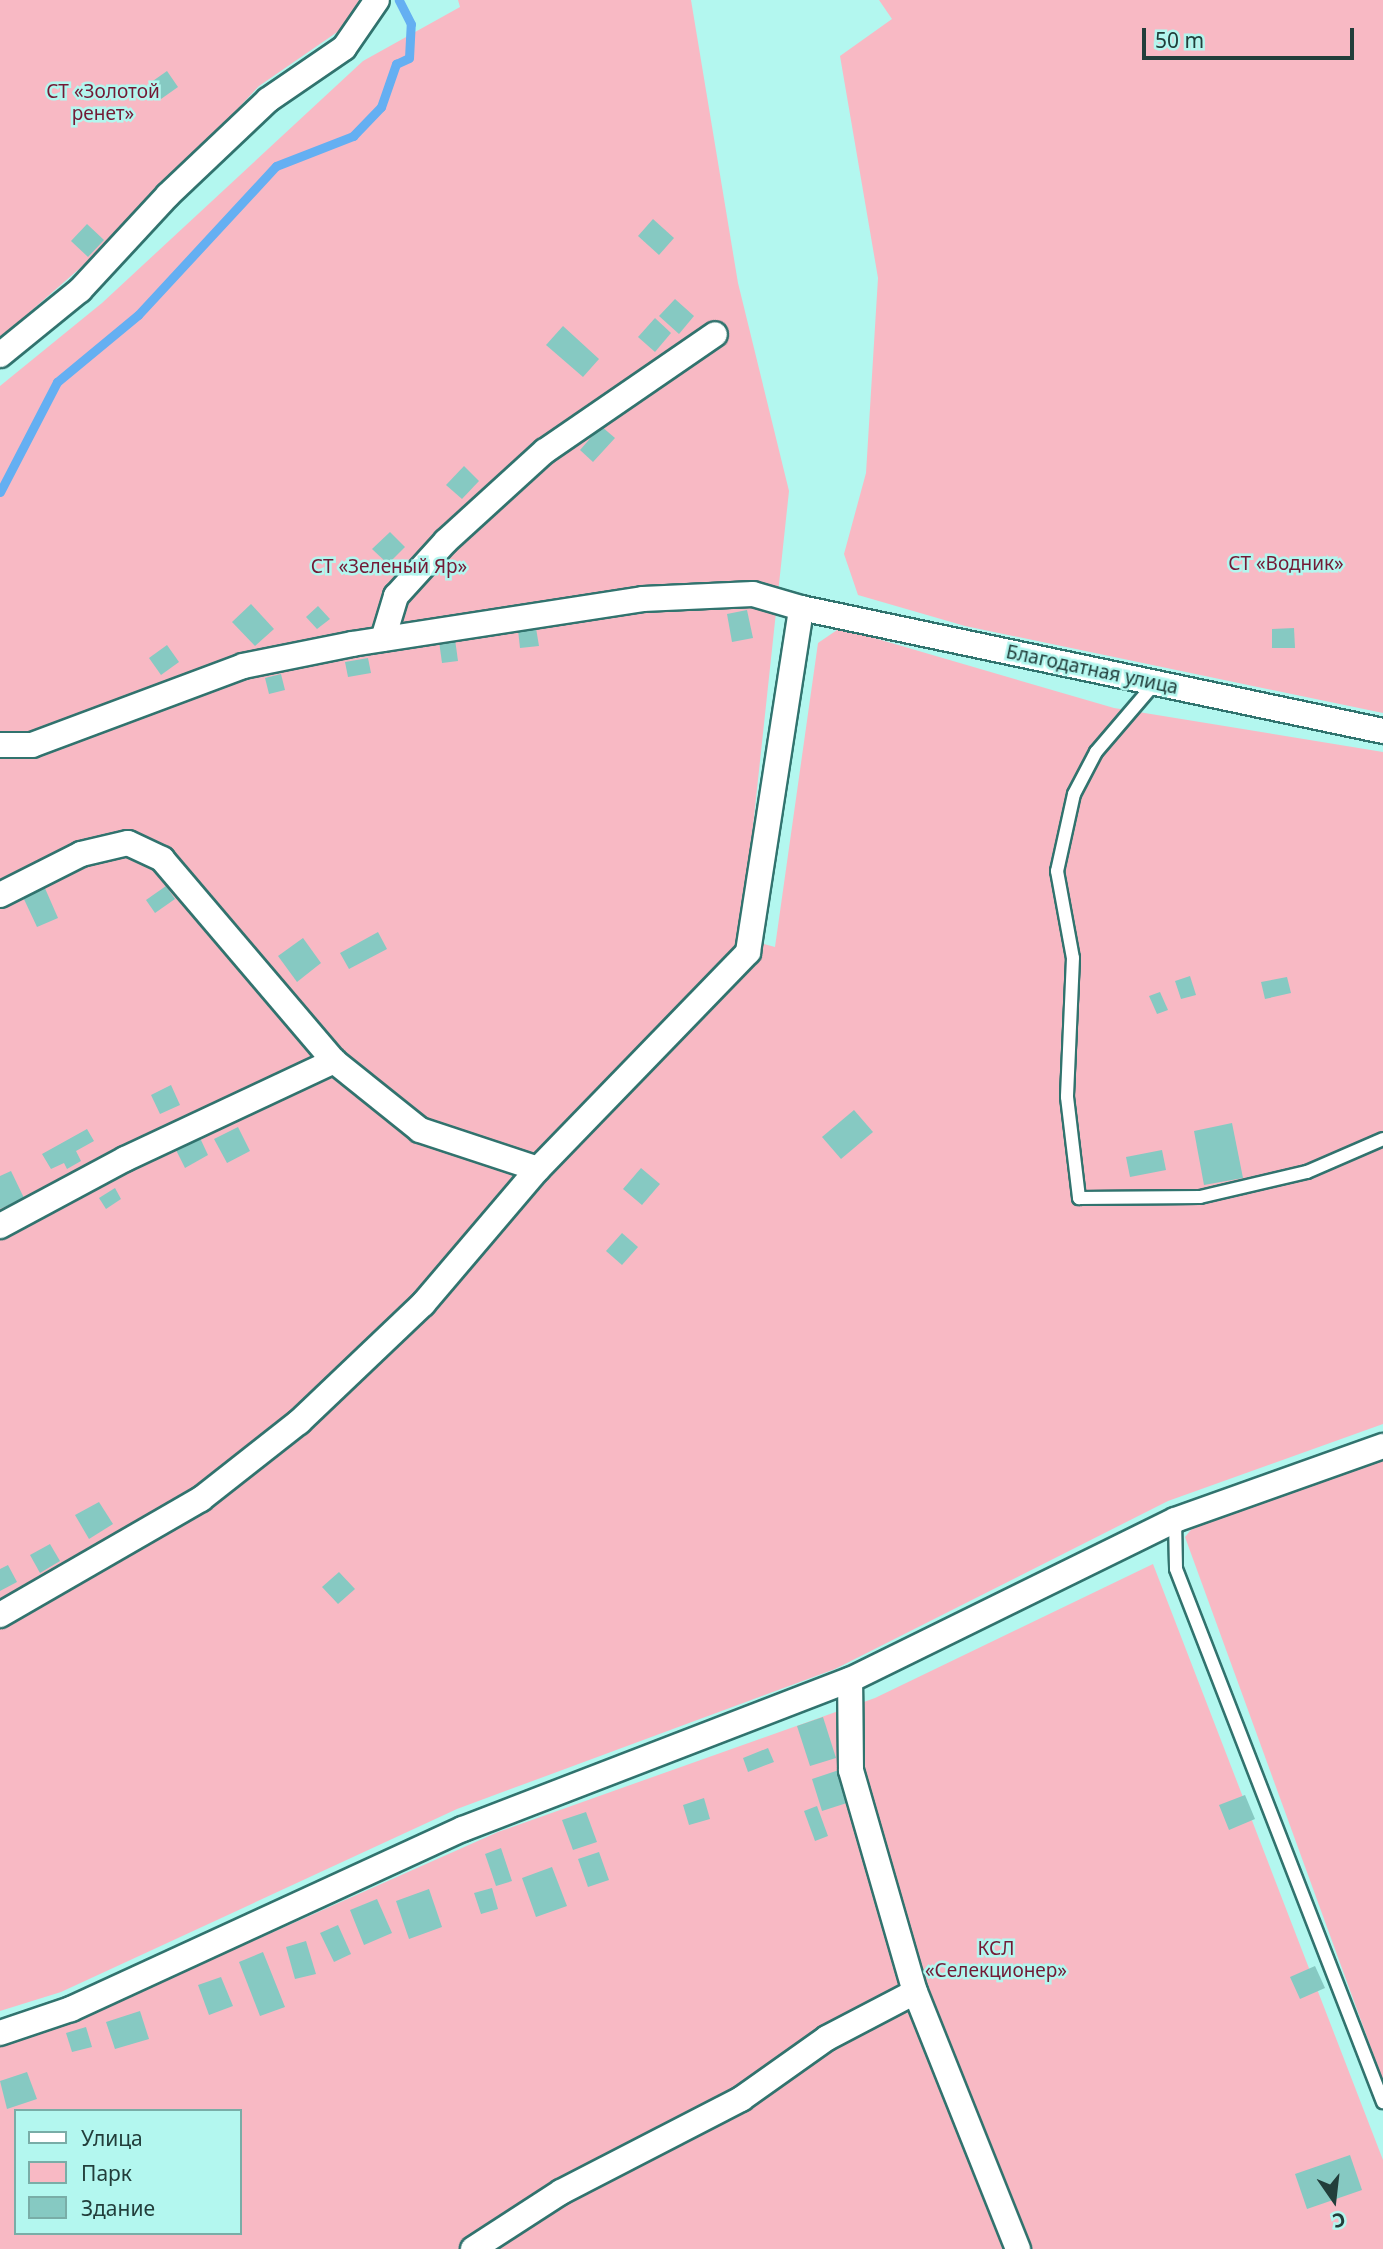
<!DOCTYPE html>
<meta charset="utf-8">
<style>
body{margin:0}
#map{position:relative;width:1383px;height:2249px;overflow:hidden;background:#b3f7ef;font-family:"Noto Sans",sans-serif}
div>[style]{position:absolute}
.green>*{inset:0;background:#f8b9c4}
.stream>*{height:9px;margin:-4.5px;padding:0 4.5px;transform-origin:4.5px;border-radius:4.5px;background:#64aff2}
.building>*{inset:0;background:#86c9c2}
.roads{filter:drop-shadow(2px 0 #31736e) drop-shadow(-2px 0 #31736e) drop-shadow(0 2px #31736e) drop-shadow(0 -2px #31736e)}
.lane>*{height:12px;margin:-6px;padding:0 6px;transform-origin:6px;border-radius:6px;background:#fff}
.street>*{height:24px;margin:-12px;padding:0 12px;transform-origin:12px;border-radius:12px;background:#fff}
span{translate:-50% -50%;white-space:nowrap;text-align:center;line-height:1.15;-webkit-text-stroke:5px #b3f7ef;paint-order:stroke}
.park-label{font-size:19px;color:#731a35}
.street-label{font-size:19px;color:#223e3b}
.legend{position:absolute;left:14px;top:2109px;width:228px;height:126px;box-sizing:border-box;background:#b3f7ef;border:2px solid #79ada7;margin:0;padding:9px 12px;list-style:none;font-size:21px;color:#223e3b}
.legend li{display:flex;align-items:center;gap:14px;height:35px}
.legend b{width:35px;border:2px solid #79ada7}
.north{position:absolute;left:1299px;top:2165px;width:70px;height:70px;-webkit-text-stroke:5px #b3f7ef;paint-order:stroke;rotate:166deg;font-size:19px;font-weight:700;line-height:28px;text-align:center;color:#223e3b}
.north::after{content:'';display:block;margin:auto;width:24px;height:32px;background:#223e3b;clip-path:polygon(50% 0,100% 100%,50% 72%,0 100%)}
.scale{position:absolute;left:1142px;top:28px;width:212px;height:32px;box-sizing:border-box;border:4px solid #223e3b;border-top:0;padding-left:9px;font-size:21px;line-height:24px;white-space:nowrap;color:#223e3b;-webkit-text-stroke:5px #b3f7ef;paint-order:stroke}
</style>
<div id="map">
<div class="green">
<div style="clip-path:polygon(0 0,359px 0,346px 26px,259px 86px,126px 228px,0 338px)"></div>
<div style="clip-path:polygon(458px 0,691px 0,738px 283px,789px 491px,741px 938px,775px 947px,818px 643px,840px 628px,1114px 708px,1383px 752px,1383px 1424px,1168px 1501px,835px 1669px,457px 1809px,61px 1992px,0 2011px,0 386px,102px 303px,363px 61px,460px 7px)"></div>
<div style="clip-path:polygon(879px 0,1383px 0,1383px 713px,965px 626px,858px 595px,844px 554px,866px 473px,878px 278px,840px 56px,892px 19px)"></div>
<div style="clip-path:polygon(1383px 1459px,1383px 2081px,1185px 1537px,1195px 1525px)"></div>
<div style="clip-path:polygon(evenodd,1153px 1564px,1383px 2160px,1383px 2249px,0 2249px,0 2046px,136px 1993px,498px 1832px,875px 1698px,1153px 1564px,16px 2111px,240px 2111px,240px 2233px,16px 2233px,16px 2111px)"></div>
</div>
<div class="stream">
<div style="left:0;top:492px;width:124px;rotate:-62.6deg"></div>
<div style="left:57px;top:382px;width:105px;rotate:-39.6deg"></div>
<div style="left:138px;top:315px;width:203px;rotate:-47.2deg"></div>
<div style="left:276px;top:166px;width:83px;rotate:-21.3deg"></div>
<div style="left:353px;top:136px;width:40px;rotate:-46deg"></div>
<div style="left:381px;top:107px;width:46px;rotate:-70.8deg"></div>
<div style="left:396px;top:64px;width:14px;rotate:-25deg"></div>
<div style="left:409px;top:58px;width:34px;rotate:-87deg"></div>
<div style="left:411px;top:24px;width:27px;rotate:-117deg"></div>
</div>
<div class="building">
<div style="clip-path:polygon(167px 71px,178px 87px,161px 99px,150px 83px)"></div>
<div style="clip-path:polygon(653px 219px,674px 238px,659px 255px,638px 236px)"></div>
<div style="clip-path:polygon(87px 224px,104px 240px,88px 257px,71px 241px)"></div>
<div style="clip-path:polygon(675px 299px,694px 316px,679px 334px,659px 316px)"></div>
<div style="clip-path:polygon(655px 318px,671px 333px,655px 352px,638px 337px)"></div>
<div style="clip-path:polygon(563px 326px,599px 359px,583px 377px,546px 345px)"></div>
<div style="clip-path:polygon(601px 426px,615px 438px,593px 462px,580px 450px)"></div>
<div style="clip-path:polygon(464px 466px,479px 481px,462px 499px,446px 485px)"></div>
<div style="clip-path:polygon(390px 532px,405px 547px,388px 564px,372px 549px)"></div>
<div style="clip-path:polygon(251px 604px,274px 629px,255px 646px,232px 622px)"></div>
<div style="clip-path:polygon(318px 606px,330px 619px,317px 629px,306px 617px)"></div>
<div style="clip-path:polygon(747px 610px,753px 638px,732px 642px,727px 614px)"></div>
<div style="clip-path:polygon(536px 628px,539px 646px,520px 648px,518px 630px)"></div>
<div style="clip-path:polygon(1294px 628px,1295px 648px,1272px 648px,1272px 629px)"></div>
<div style="clip-path:polygon(455px 639px,458px 661px,442px 663px,439px 641px)"></div>
<div style="clip-path:polygon(167px 645px,179px 662px,161px 675px,149px 658px)"></div>
<div style="clip-path:polygon(368px 658px,371px 673px,348px 677px,345px 662px)"></div>
<div style="clip-path:polygon(281px 674px,285px 690px,269px 694px,265px 678px)"></div>
<div style="clip-path:polygon(44px 886px,58px 918px,37px 927px,22px 895px)"></div>
<div style="clip-path:polygon(166px 886px,175px 899px,155px 913px,146px 900px)"></div>
<div style="clip-path:polygon(378px 932px,387px 949px,349px 969px,340px 953px)"></div>
<div style="clip-path:polygon(303px 938px,321px 963px,297px 982px,278px 956px)"></div>
<div style="clip-path:polygon(1190px 976px,1196px 995px,1181px 999px,1175px 981px)"></div>
<div style="clip-path:polygon(1287px 977px,1291px 993px,1265px 999px,1261px 982px)"></div>
<div style="clip-path:polygon(1160px 992px,1168px 1010px,1157px 1014px,1149px 996px)"></div>
<div style="clip-path:polygon(171px 1085px,180px 1105px,160px 1114px,151px 1095px)"></div>
<div style="clip-path:polygon(854px 1110px,873px 1132px,841px 1159px,822px 1137px)"></div>
<div style="clip-path:polygon(1232px 1123px,1243px 1178px,1204px 1185px,1194px 1131px)"></div>
<div style="clip-path:polygon(238px 1127px,250px 1151px,227px 1163px,214px 1139px)"></div>
<div style="clip-path:polygon(87px 1129px,94px 1141px,76px 1151px,81px 1161px,67px 1169px,64px 1163px,51px 1169px,42px 1154px)"></div>
<div style="clip-path:polygon(200px 1138px,208px 1155px,185px 1168px,176px 1150px)"></div>
<div style="clip-path:polygon(1162px 1150px,1166px 1170px,1130px 1177px,1126px 1157px)"></div>
<div style="clip-path:polygon(641px 1168px,660px 1184px,642px 1205px,623px 1189px)"></div>
<div style="clip-path:polygon(11px 1171px,24px 1198px,0 1209px,0 1176px)"></div>
<div style="clip-path:polygon(115px 1188px,121px 1199px,106px 1209px,99px 1198px)"></div>
<div style="clip-path:polygon(622px 1233px,638px 1247px,622px 1265px,606px 1251px)"></div>
<div style="clip-path:polygon(99px 1502px,113px 1524px,89px 1539px,75px 1515px)"></div>
<div style="clip-path:polygon(50px 1544px,60px 1561px,40px 1573px,30px 1555px)"></div>
<div style="clip-path:polygon(8px 1565px,17px 1582px,0 1591px,0 1569px)"></div>
<div style="clip-path:polygon(339px 1572px,355px 1589px,338px 1604px,322px 1587px)"></div>
<div style="clip-path:polygon(823px 1717px,836px 1758px,810px 1766px,797px 1726px)"></div>
<div style="clip-path:polygon(768px 1748px,774px 1762px,748px 1772px,743px 1758px)"></div>
<div style="clip-path:polygon(842px 1769px,853px 1801px,822px 1811px,812px 1779px)"></div>
<div style="clip-path:polygon(1245px 1795px,1255px 1819px,1229px 1830px,1219px 1805px)"></div>
<div style="clip-path:polygon(704px 1798px,710px 1819px,689px 1825px,683px 1805px)"></div>
<div style="clip-path:polygon(817px 1806px,828px 1836px,815px 1841px,804px 1811px)"></div>
<div style="clip-path:polygon(586px 1812px,597px 1842px,573px 1850px,562px 1820px)"></div>
<div style="clip-path:polygon(501px 1848px,512px 1881px,496px 1886px,485px 1854px)"></div>
<div style="clip-path:polygon(599px 1852px,609px 1880px,588px 1887px,578px 1859px)"></div>
<div style="clip-path:polygon(552px 1867px,567px 1906px,536px 1917px,522px 1878px)"></div>
<div style="clip-path:polygon(492px 1888px,498px 1909px,481px 1914px,474px 1893px)"></div>
<div style="clip-path:polygon(429px 1889px,442px 1927px,409px 1939px,396px 1901px)"></div>
<div style="clip-path:polygon(377px 1899px,392px 1933px,364px 1945px,350px 1910px)"></div>
<div style="clip-path:polygon(338px 1925px,351px 1954px,334px 1962px,320px 1933px)"></div>
<div style="clip-path:polygon(306px 1941px,316px 1974px,295px 1979px,286px 1947px)"></div>
<div style="clip-path:polygon(263px 1952px,285px 2007px,260px 2016px,239px 1962px)"></div>
<div style="clip-path:polygon(1315px 1966px,1325px 1988px,1300px 1999px,1290px 1977px)"></div>
<div style="clip-path:polygon(221px 1977px,233px 2006px,209px 2015px,198px 1985px)"></div>
<div style="clip-path:polygon(140px 2011px,149px 2039px,115px 2049px,106px 2022px)"></div>
<div style="clip-path:polygon(86px 2027px,92px 2047px,72px 2052px,66px 2033px)"></div>
<div style="clip-path:polygon(27px 2072px,37px 2099px,7px 2109px,0 2081px)"></div>
<div style="clip-path:polygon(1350px 2155px,1362px 2190px,1307px 2209px,1295px 2174px)"></div>
</div>
<div class="roads">
<div class="lane">
<div style="left:1155px;top:683px;width:91px;rotate:130.5deg"></div>
<div style="left:1096px;top:752px;width:47px;rotate:117.6deg"></div>
<div style="left:1074px;top:794px;width:79px;rotate:102.4deg"></div>
<div style="left:1057px;top:871px;width:88px;rotate:79.6deg"></div>
<div style="left:1073px;top:958px;width:139px;rotate:92.5deg"></div>
<div style="left:1067px;top:1097px;width:102px;rotate:83.2deg"></div>
<div style="left:1079px;top:1198px;width:121px;rotate:-0.5deg"></div>
<div style="left:1200px;top:1197px;width:110px;rotate:-13.2deg"></div>
<div style="left:1307px;top:1172px;width:83px;rotate:-23.5deg"></div>
<div style="left:1175px;top:1520px;width:49px;rotate:88.8deg"></div>
<div style="left:1176px;top:1569px;width:572px;rotate:68.78deg"></div>
</div>
<div class="street">
<div style="left:0;top:355px;width:103px;rotate:-39.1deg"></div>
<div style="left:80px;top:290px;width:129px;rotate:-47.2deg"></div>
<div style="left:168px;top:195px;width:138px;rotate:-43.5deg"></div>
<div style="left:268px;top:100px;width:92px;rotate:-34.4deg"></div>
<div style="left:344px;top:48px;width:58px;rotate:-55.5deg"></div>
<div style="left:383px;top:639px;width:45px;rotate:-73.2deg"></div>
<div style="left:396px;top:596px;width:74px;rotate:-47.7deg"></div>
<div style="left:446px;top:541px;width:134px;rotate:-42.3deg"></div>
<div style="left:545px;top:451px;width:206px;rotate:-34.5deg"></div>
<div style="left:0;top:745px;width:32px"></div>
<div style="left:32px;top:745px;width:225px;rotate:-20.5deg"></div>
<div style="left:243px;top:666px;width:111px;rotate:-11.4deg"></div>
<div style="left:352px;top:644px;width:294px;rotate:-8.8deg"></div>
<div style="left:643px;top:599px;width:110px;rotate:-2.6deg"></div>
<div style="left:753px;top:594px;width:50px;rotate:16.3deg"></div>
<div style="left:801px;top:608px;width:595px;rotate:11.93deg"></div>
<div style="left:0;top:895px;width:91px;rotate:-26.8deg"></div>
<div style="left:81px;top:854px;width:48px;rotate:-13.2deg"></div>
<div style="left:128px;top:843px;width:38px;rotate:25deg"></div>
<div style="left:162px;top:859px;width:265px;rotate:49.6deg"></div>
<div style="left:334px;top:1061px;width:110px;rotate:38.7deg"></div>
<div style="left:420px;top:1130px;width:124px;rotate:18.3deg"></div>
<div style="left:0;top:1226px;width:142px;rotate:-28.2deg"></div>
<div style="left:125px;top:1159px;width:231px;rotate:-25.1deg"></div>
<div style="left:0;top:1615px;width:232px;rotate:-30deg"></div>
<div style="left:201px;top:1499px;width:125px;rotate:-38.2deg"></div>
<div style="left:299px;top:1422px;width:171px;rotate:-43.6deg"></div>
<div style="left:423px;top:1304px;width:177px;rotate:-49.6deg"></div>
<div style="left:538px;top:1169px;width:302px;rotate:-45.9deg"></div>
<div style="left:748px;top:952px;width:348px;rotate:-81.2deg"></div>
<div style="left:0;top:2033px;width:75px;rotate:-18.7deg"></div>
<div style="left:71px;top:2009px;width:431px;rotate:-24.7deg"></div>
<div style="left:463px;top:1829px;width:415px;rotate:-21.1deg"></div>
<div style="left:473px;top:2249px;width:105px;rotate:-32.9deg"></div>
<div style="left:561px;top:2192px;width:203px;rotate:-27.3deg"></div>
<div style="left:741px;top:2099px;width:105px;rotate:-35.3deg"></div>
<div style="left:827px;top:2038px;width:99px;rotate:-27.6deg"></div>
<div style="left:1018px;top:2249px;width:277px;rotate:-111.8deg"></div>
<div style="left:915px;top:1992px;width:231px;rotate:-106.1deg"></div>
<div style="left:851px;top:1770px;width:90px;rotate:-90.6deg"></div>
<div style="left:850px;top:1680px;width:362px;rotate:-26.2deg"></div>
<div style="left:1175px;top:1520px;width:221px;rotate:-19.6deg"></div>
</div>
</div>
<div class="park-label">
<span style="left:103px;top:103px">СТ «Золотой<br>ренет»</span>
<span style="left:1286px;top:564px">СТ «Водник»</span>
<span style="left:389px;top:567px">СТ «Зеленый Яр»</span>
<span style="left:996px;top:1960px">КСЛ<br>«Селекционер»</span>
</div>
<div class="street-label">
<span style="left:1092px;top:670px;rotate:12deg">Благодатная улица</span>
</div>
<ul class="legend">
<li><b style="height:9px;background:#fff"></b>Улица</li>
<li><b style="height:19px;background:#f8b9c4"></b>Парк</li>
<li><b style="height:19px;background:#86c9c2"></b>Здание</li>
</ul>
<div class="north">С</div>
<div class="scale">50 m</div>
</div>
